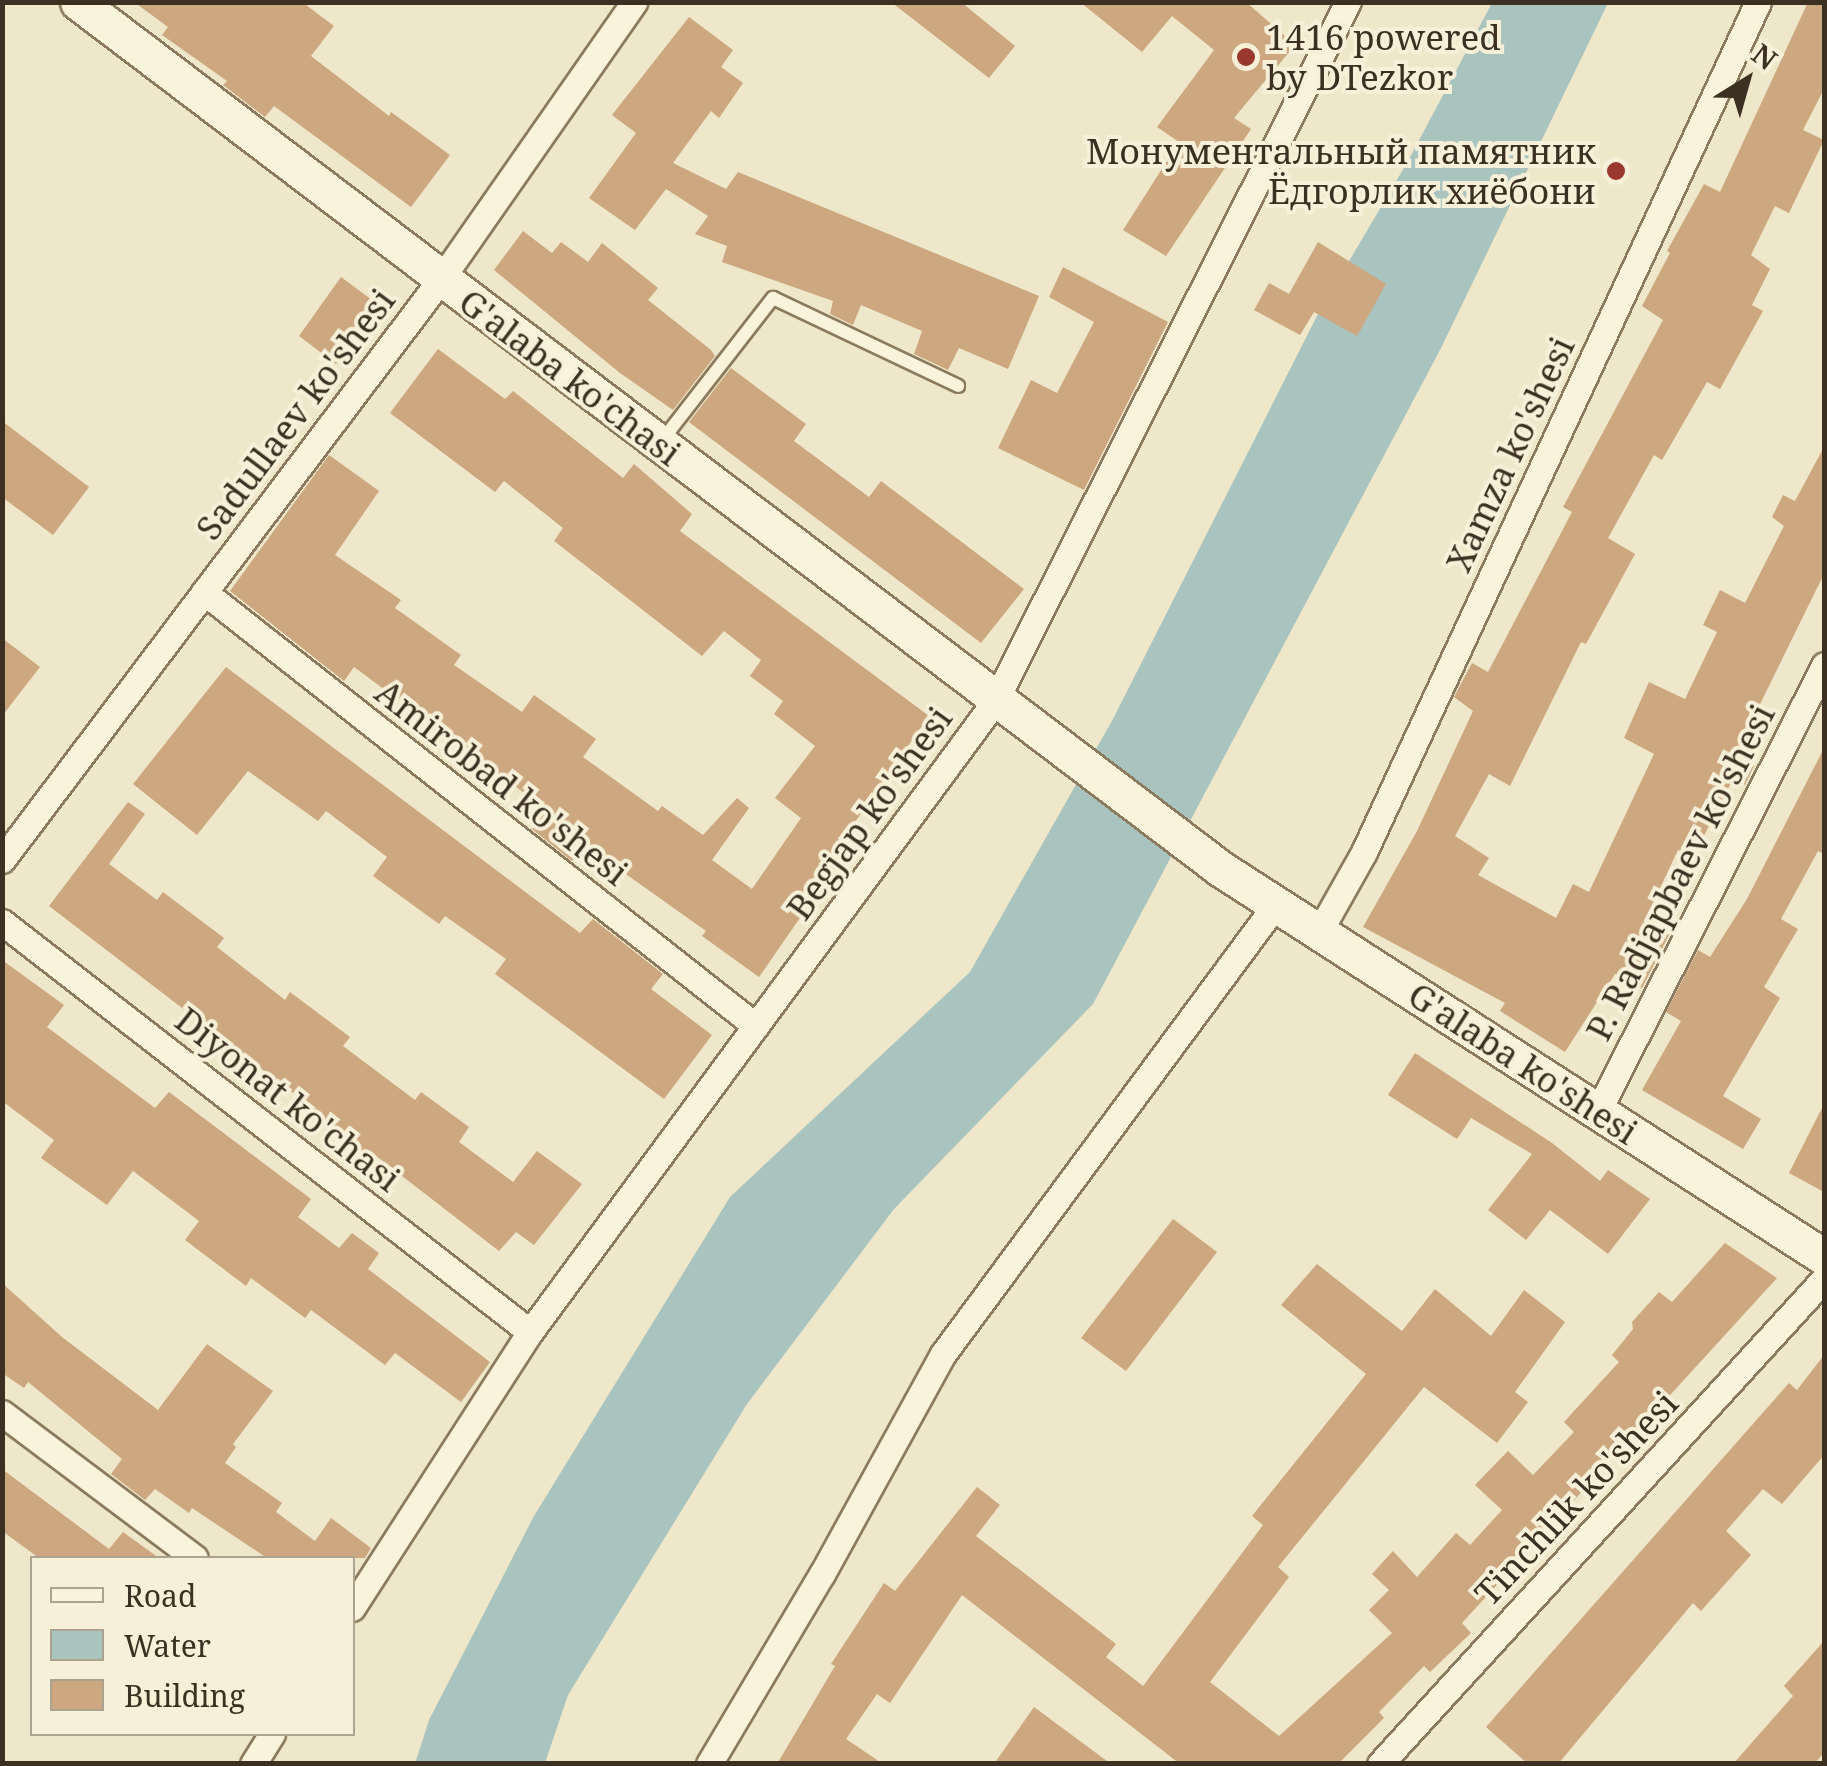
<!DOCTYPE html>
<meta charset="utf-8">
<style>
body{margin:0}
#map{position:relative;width:1827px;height:1766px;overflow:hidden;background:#eee7c9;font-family:"Noto Serif",serif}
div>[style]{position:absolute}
.water>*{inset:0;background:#a9c3be}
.building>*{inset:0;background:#cca77f}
.roads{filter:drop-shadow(2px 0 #8b7a5d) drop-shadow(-2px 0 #8b7a5d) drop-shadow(0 2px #8b7a5d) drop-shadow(0 -2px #8b7a5d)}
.lane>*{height:12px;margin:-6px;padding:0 6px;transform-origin:6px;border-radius:6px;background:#f9f3dc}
.street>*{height:25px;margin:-12.5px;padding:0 12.5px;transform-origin:12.5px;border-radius:12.5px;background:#f9f3dc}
.secondary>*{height:35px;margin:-17.5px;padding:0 17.5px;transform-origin:17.5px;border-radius:17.5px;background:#f9f3dc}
.dots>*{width:28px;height:28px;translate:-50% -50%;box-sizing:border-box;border:5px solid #f6f0d8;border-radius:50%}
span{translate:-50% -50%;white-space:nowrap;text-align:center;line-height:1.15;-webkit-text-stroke:8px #f6f0d8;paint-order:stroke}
.poi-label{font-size:35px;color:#3b3021}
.left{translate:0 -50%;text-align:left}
.right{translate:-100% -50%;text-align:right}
.street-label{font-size:35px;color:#3b3021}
.frame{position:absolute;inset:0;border:5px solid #3b3021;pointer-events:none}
.legend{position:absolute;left:30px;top:1556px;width:325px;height:180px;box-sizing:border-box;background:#f6f0d8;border:2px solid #aba38f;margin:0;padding:12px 18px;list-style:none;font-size:30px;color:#3b3021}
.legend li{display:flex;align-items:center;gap:20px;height:50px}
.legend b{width:50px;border:2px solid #aba38f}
.north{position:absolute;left:1697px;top:30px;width:100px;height:100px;-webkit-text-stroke:8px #f6f0d8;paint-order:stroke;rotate:37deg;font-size:28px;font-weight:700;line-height:40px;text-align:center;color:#3b3021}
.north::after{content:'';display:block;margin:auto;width:35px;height:45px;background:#3b3021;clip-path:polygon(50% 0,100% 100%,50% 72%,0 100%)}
</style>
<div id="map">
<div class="water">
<div style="clip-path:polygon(1492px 3px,1608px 3px,1440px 350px,1093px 1004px,894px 1209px,747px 1404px,568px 1695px,545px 1763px,415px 1764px,429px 1720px,534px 1516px,730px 1197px,970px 972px,1113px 719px,1318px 314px,1408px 161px)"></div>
</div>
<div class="building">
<div style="clip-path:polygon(134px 2px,302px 2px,334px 26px,311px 56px,389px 116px,391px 112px,450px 155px,411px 207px,274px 106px,265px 117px,223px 85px,227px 81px,162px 35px,168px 27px)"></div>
<div style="clip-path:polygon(891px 2px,961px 2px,1015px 46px,989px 78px)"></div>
<div style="clip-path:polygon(1080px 2px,1246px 2px,1295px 45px,1234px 118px,1251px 129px,1166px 256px,1123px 230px,1179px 142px,1157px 127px,1214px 50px,1172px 16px,1142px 52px)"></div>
<div style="clip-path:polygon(1808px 2px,1824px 2px,1824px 89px,1803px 130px,1824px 140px,1789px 213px,1775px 206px,1751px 255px,1770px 269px,1752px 305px,1763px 311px,1720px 389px,1707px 382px,1662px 460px,1654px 455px,1608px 538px,1635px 554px,1586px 644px,1581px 642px,1510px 786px,1489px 774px,1455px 836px,1489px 858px,1478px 875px,1556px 918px,1573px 884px,1589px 892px,1654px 754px,1624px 738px,1649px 682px,1685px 699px,1717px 632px,1703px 625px,1720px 590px,1745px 603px,1784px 526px,1772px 517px,1783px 495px,1795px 501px,1824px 447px,1824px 574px,1735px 755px,1754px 766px,1745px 785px,1733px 779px,1693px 857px,1678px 850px,1644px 922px,1669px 935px,1642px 988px,1615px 974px,1565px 1052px,1500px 1011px,1505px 1003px,1363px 927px,1417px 831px,1473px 711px,1454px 697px,1456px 693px,1472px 663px,1488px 672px,1572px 512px,1563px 507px,1663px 320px,1642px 306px,1670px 253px,1667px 251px,1704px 184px,1720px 192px)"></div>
<div style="clip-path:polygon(689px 17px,733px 50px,721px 67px,743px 83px,719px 118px,711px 111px,673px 163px,726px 189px,738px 172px,1039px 296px,1008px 369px,959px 348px,948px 370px,914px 354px,922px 331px,861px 305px,853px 325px,830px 314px,833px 301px,722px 262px,727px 246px,695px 234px,708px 216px,666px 189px,635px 230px,589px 198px,636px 133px,612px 115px)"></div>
<div style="clip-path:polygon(523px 231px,552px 253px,561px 242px,588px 262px,602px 243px,658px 288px,648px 300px,711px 350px,715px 356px,673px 410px,620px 373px,494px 270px)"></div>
<div style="clip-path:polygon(1318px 242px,1386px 284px,1357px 336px,1314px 312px,1300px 335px,1254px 310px,1269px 283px,1289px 294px)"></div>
<div style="clip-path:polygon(1063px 267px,1168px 322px,1084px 490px,998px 448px,1031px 380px,1057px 393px,1094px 322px,1049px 297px)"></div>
<div style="clip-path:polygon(341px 277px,380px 306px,336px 364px,299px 336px)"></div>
<div style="clip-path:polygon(438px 349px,505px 399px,513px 391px,623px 478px,634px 464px,692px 514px,680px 531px,929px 716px,839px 845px,847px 850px,759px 977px,702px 936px,706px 931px,585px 845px,572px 861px,532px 829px,547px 810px,354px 667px,344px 681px,230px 591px,329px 455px,379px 491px,335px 555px,401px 600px,395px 608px,461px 655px,454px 665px,522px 712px,534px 695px,596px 739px,583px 757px,658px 811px,662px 806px,703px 835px,737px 798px,749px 808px,712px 860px,752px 889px,801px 818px,775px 798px,815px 746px,774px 714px,783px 701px,750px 676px,761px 660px,724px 631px,702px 656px,554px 541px,563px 528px,504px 481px,495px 492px,390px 413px)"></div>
<div style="clip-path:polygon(731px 368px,806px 424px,794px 441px,869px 497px,881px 481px,1024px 589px,981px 643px,689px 422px)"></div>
<div style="clip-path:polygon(2px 421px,89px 487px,53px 535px,2px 497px)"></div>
<div style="clip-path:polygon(2px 638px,40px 667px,2px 716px)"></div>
<div style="clip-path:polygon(226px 667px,580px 933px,593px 919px,663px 974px,651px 989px,712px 1035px,664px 1099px,495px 974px,506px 959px,445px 916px,439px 924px,373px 876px,387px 857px,326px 811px,318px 821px,248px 771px,197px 835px,133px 784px)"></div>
<div style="clip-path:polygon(1824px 748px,1824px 854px,1818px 851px,1781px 919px,1798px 929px,1764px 987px,1780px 998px,1723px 1096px,1761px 1119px,1743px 1149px,1642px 1090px,1681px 1021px,1666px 1012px,1698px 950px,1710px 957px,1747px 899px)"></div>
<div style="clip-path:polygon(128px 802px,145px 814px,109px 864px,157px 900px,163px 892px,224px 938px,217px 947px,285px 1000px,290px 992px,350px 1037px,343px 1046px,415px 1100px,421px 1092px,469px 1127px,459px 1142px,513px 1182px,537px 1151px,582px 1184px,534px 1245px,516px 1232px,499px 1251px,371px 1152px,365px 1159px,301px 1109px,306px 1103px,49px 906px)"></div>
<div style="clip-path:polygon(2px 960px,64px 1005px,47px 1027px,155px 1108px,169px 1092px,311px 1199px,298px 1217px,339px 1248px,352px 1233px,379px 1253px,368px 1269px,490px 1362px,461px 1402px,395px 1353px,385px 1365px,311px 1310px,305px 1318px,251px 1278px,246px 1286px,185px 1240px,199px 1221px,133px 1171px,107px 1205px,41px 1158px,54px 1140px,2px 1101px)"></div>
<div style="clip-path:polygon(1415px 1053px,1552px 1143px,1600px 1181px,1608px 1170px,1650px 1199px,1608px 1254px,1550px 1210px,1526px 1240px,1488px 1210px,1532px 1154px,1471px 1118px,1457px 1139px,1388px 1095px)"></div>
<div style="clip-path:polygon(1824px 1104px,1824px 1192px,1789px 1173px)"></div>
<div style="clip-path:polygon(1173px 1219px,1217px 1252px,1126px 1371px,1081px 1338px)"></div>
<div style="clip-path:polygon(1725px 1243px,1777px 1278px,1462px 1623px,1471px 1633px,1430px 1672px,1424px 1666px,1379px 1712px,1384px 1718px,1338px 1764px,1180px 1764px,962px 1595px,890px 1703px,877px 1694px,846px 1739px,883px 1764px,777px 1764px,835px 1666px,831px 1664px,884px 1583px,895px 1591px,977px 1487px,1000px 1505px,976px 1536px,1116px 1644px,1106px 1657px,1143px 1686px,1263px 1525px,1252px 1516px,1366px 1374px,1281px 1305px,1317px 1264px,1402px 1331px,1435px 1289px,1491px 1336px,1524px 1290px,1565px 1322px,1515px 1392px,1528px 1402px,1497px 1443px,1424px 1387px,1278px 1567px,1289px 1577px,1210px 1682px,1279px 1736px,1392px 1633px,1369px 1610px,1389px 1590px,1372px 1574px,1393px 1551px,1417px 1577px,1456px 1533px,1470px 1545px,1502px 1510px,1475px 1485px,1508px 1451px,1533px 1475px,1574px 1432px,1564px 1422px,1619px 1362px,1612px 1355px,1633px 1329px,1632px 1322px,1659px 1292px,1672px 1302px)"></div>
<div style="clip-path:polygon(2px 1283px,62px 1337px,158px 1410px,207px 1344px,273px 1391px,233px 1444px,236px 1447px,225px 1463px,282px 1503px,276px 1512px,315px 1541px,331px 1518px,371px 1548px,365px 1558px,267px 1558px,192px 1508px,189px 1513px,155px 1489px,145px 1500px,111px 1474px,122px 1459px,28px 1382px,24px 1388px,2px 1373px)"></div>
<div style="clip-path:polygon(1824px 1355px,1824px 1455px,1782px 1504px,1763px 1489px,1726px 1531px,1751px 1555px,1701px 1611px,1693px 1603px,1558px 1764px,1528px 1764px,1486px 1727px,1789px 1383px,1797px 1390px)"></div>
<div style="clip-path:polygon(2px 1469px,109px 1549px,123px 1532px,159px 1558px,39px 1558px,2px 1531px)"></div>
<div style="clip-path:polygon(1824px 1641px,1824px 1753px,1814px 1764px,1733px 1764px,1793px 1696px,1784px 1686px)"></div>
<div style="clip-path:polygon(1034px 1707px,1111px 1764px,994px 1764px)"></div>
</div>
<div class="roads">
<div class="lane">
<div style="left:660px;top:443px;width:184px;rotate:-52.1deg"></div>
<div style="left:773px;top:298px;width:205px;rotate:25.4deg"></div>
</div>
<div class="street">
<div style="left:204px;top:592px;width:702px;rotate:38.18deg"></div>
<div style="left:2px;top:860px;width:728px;rotate:-52.93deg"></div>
<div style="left:441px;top:279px;width:338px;rotate:-55.1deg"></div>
<div style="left:2px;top:922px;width:668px;rotate:37.83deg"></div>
<div style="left:1319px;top:932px;width:92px;rotate:-60.6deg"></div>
<div style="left:1364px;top:852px;width:937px;rotate:-65.13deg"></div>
<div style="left:1598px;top:1111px;width:500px;rotate:-63.1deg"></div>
<div style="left:2px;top:1413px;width:241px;rotate:36.9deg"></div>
<div style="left:352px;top:1608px;width:328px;rotate:-57.2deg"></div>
<div style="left:530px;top:1332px;width:784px;rotate:-53.61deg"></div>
<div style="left:995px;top:701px;width:783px;rotate:-63.21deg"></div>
<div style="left:253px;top:1764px;width:36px;rotate:-58deg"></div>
<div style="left:709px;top:1764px;width:221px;rotate:-59.3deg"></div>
<div style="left:822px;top:1574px;width:251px;rotate:-61.2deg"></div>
<div style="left:943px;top:1354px;width:560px;rotate:-53.5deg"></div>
<div style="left:1380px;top:1764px;width:658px;rotate:-47.53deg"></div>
</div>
<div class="secondary">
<div style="left:78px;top:2px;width:1435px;rotate:37.18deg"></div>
<div style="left:1221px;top:869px;width:717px;rotate:32.76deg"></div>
</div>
</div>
<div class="dots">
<div style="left:1246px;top:57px;background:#99382e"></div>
<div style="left:1616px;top:171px;background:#99382e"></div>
</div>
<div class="poi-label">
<span class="left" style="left:1266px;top:57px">1416 powered<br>by DTezkor</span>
<span class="right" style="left:1596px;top:171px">Монументальный памятник<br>Ёдгорлик хиёбони</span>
</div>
<div class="street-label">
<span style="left:570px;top:377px;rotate:37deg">G'alaba ko'chasi</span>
<span style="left:295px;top:414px;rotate:-53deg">Sadullaev ko'shesi</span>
<span style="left:1510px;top:454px;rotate:-65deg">Xamza ko'shesi</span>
<span style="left:502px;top:782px;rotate:38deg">Amirobad ko'shesi</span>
<span style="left:869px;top:813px;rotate:-54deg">Begjap ko'shesi</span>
<span style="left:1680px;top:872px;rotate:-63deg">P. Radjapbaev ko'shesi</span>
<span style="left:1523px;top:1063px;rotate:33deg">G'alaba ko'shesi</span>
<span style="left:288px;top:1099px;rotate:38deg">Diyonat ko'chasi</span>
<span style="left:1576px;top:1498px;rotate:-47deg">Tinchlik ko'shesi</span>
</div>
<div class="frame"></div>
<ul class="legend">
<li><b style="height:12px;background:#f9f3dc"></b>Road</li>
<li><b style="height:28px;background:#a9c3be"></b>Water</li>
<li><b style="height:28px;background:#cca77f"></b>Building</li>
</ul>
<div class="north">N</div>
</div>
